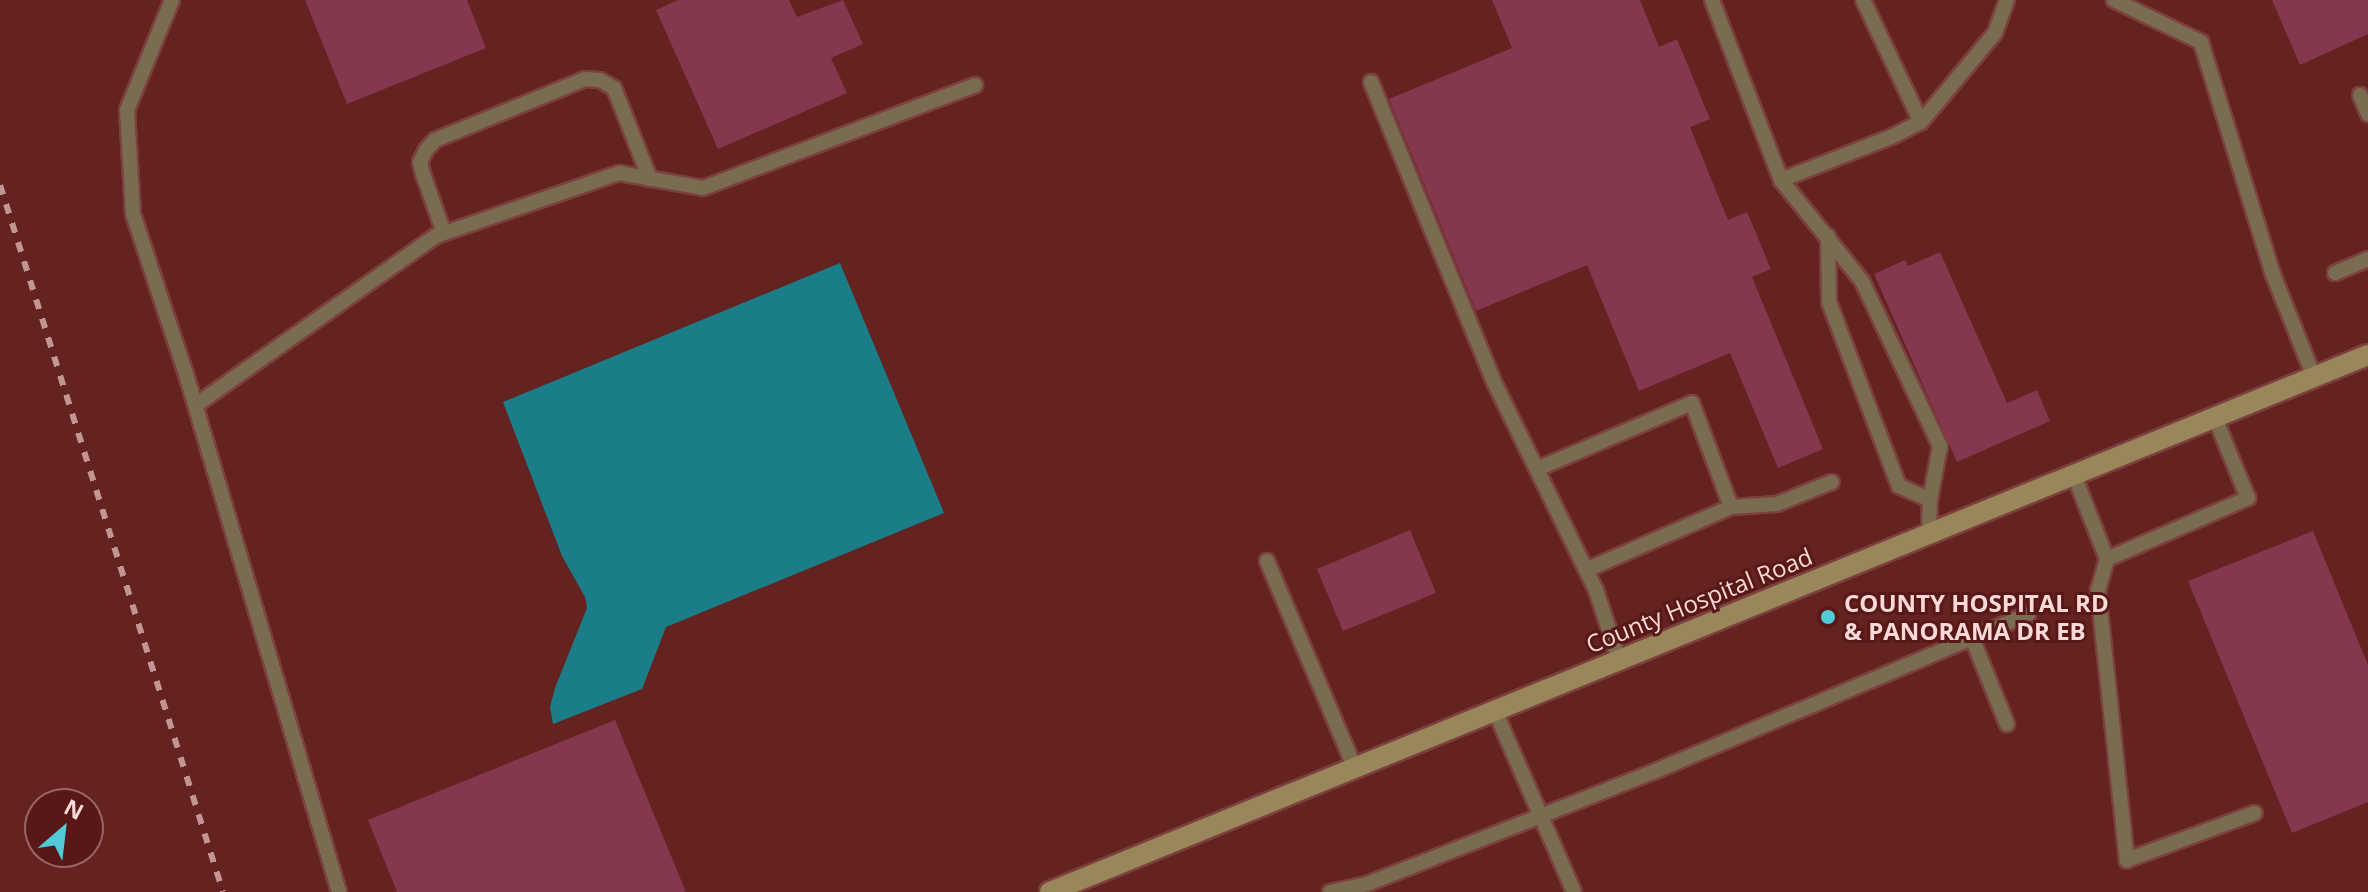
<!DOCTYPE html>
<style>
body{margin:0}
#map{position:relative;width:2368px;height:892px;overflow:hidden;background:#642321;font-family:"Open Sans",sans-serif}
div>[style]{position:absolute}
.water>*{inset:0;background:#1a7d87}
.building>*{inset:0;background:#84374d}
.roads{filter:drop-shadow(2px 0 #7c403e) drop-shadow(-2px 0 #7c403e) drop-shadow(0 2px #7c403e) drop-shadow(0 -2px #7c403e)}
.lane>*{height:14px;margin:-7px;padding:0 7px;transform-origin:7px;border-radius:7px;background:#796c51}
.secondary>*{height:20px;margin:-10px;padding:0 10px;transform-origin:10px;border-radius:10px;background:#9a865b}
.rail>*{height:6px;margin-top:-3px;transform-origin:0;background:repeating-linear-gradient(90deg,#c29492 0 10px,transparent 0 20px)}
.dots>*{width:22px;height:22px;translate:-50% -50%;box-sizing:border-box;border:4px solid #581817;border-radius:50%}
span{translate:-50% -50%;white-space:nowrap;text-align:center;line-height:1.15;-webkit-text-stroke:6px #581817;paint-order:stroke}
.street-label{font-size:24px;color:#fbd9d6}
.poi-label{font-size:24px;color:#fbd9d6;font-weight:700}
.left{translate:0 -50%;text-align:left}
.north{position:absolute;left:24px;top:788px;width:80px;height:80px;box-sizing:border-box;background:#581817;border:2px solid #996563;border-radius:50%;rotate:28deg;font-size:22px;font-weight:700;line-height:32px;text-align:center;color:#fbd9d6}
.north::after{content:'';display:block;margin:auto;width:28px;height:36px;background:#52cbd8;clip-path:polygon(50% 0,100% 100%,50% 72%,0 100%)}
</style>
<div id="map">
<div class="water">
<div style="clip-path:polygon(840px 263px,944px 513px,666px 627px,642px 689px,553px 724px,550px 707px,555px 688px,587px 608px,585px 597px,562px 556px,503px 402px)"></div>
</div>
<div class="building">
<div style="clip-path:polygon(305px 0,467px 0,486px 48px,347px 104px)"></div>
<div style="clip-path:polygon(678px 0,789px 0,797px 17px,843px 0,863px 44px,831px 58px,847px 93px,718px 149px,656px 10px)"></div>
<div style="clip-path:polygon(1492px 0,1640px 0,1659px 47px,1677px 39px,1710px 119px,1690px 127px,1728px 220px,1747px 212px,1771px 269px,1752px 277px,1823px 449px,1778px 468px,1730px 353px,1639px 391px,1587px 265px,1476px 311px,1389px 99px,1512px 48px)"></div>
<div style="clip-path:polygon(2272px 0,2368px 0,2368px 34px,2300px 65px)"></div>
<div style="clip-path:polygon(1940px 252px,2007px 403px,2037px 390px,2050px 421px,1957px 462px,1874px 274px,1905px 260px,1908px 266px)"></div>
<div style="clip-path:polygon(1410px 530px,1436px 593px,1343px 631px,1317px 569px)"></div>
<div style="clip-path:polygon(2313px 531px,2368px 665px,2368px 802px,2292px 833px,2188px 581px)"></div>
<div style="clip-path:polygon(615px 720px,686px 892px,397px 892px,368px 820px)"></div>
</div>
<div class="roads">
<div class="lane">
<div style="left:172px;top:0;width:119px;rotate:112.2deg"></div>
<div style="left:127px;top:110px;width:104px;rotate:86.7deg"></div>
<div style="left:133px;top:214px;width:169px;rotate:71.7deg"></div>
<div style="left:186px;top:374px;width:540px;rotate:73.54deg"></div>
<div style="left:1712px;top:0;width:193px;rotate:69deg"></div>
<div style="left:1781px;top:180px;width:129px;rotate:51.3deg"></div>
<div style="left:1862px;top:281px;width:183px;rotate:64.7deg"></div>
<div style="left:1940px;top:446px;width:55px;rotate:100.5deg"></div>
<div style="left:1930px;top:500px;width:35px;rotate:92deg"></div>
<div style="left:2114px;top:0;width:97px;rotate:25.8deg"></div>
<div style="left:2201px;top:42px;width:241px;rotate:72.8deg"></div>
<div style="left:2272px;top:272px;width:113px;rotate:68.2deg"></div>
<div style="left:1371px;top:82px;width:324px;rotate:67.7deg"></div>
<div style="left:1494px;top:382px;width:232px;rotate:63.9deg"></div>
<div style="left:1596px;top:590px;width:74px;rotate:71.8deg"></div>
<div style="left:2360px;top:95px;width:21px;rotate:67deg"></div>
<div style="left:1921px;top:122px;width:116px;rotate:-50.3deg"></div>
<div style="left:1995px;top:33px;width:35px;rotate:-70deg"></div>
<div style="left:1781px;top:180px;width:120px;rotate:-21.4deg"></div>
<div style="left:1893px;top:136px;width:31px;rotate:-27deg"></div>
<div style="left:1921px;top:122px;width:135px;rotate:-115.4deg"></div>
<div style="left:444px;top:233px;width:63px;rotate:-109.6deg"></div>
<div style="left:423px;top:174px;width:12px;rotate:-104deg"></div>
<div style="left:420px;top:162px;width:13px;rotate:-63deg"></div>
<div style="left:426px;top:150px;width:13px;rotate:-48deg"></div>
<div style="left:435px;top:140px;width:162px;rotate:-22.1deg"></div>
<div style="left:585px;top:79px;width:15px;rotate:4deg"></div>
<div style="left:600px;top:80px;width:16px;rotate:30deg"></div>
<div style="left:614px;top:88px;width:98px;rotate:68.4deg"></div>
<div style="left:1828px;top:236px;width:66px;rotate:89.1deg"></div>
<div style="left:1829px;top:302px;width:197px;rotate:69.2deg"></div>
<div style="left:1899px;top:486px;width:34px;rotate:24deg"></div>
<div style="left:2335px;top:273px;width:36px;rotate:-23deg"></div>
<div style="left:196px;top:405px;width:294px;rotate:-35.2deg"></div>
<div style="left:436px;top:236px;width:194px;rotate:-19deg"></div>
<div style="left:619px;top:173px;width:85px;rotate:10.1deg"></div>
<div style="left:703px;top:188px;width:291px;rotate:-20.7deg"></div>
<div style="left:1537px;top:469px;width:168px;rotate:-23.1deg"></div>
<div style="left:1692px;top:403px;width:111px;rotate:69.4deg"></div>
<div style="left:2074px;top:475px;width:90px;rotate:68.6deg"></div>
<div style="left:2107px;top:559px;width:154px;rotate:-23.4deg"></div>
<div style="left:2248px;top:498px;width:87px;rotate:-112.4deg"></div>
<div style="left:2107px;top:559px;width:32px;rotate:106deg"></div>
<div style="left:2098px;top:590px;width:272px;rotate:83.9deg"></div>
<div style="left:2127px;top:860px;width:136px;rotate:-20.2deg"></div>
<div style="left:1267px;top:561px;width:225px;rotate:67deg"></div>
<div style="left:1586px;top:570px;width:158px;rotate:-23.5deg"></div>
<div style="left:1731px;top:507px;width:46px;rotate:-3.7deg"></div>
<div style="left:1777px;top:504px;width:59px;rotate:-21.8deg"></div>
<div style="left:1972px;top:638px;width:93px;rotate:67.9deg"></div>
<div style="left:1495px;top:711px;width:197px;rotate:66.4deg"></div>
<div style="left:1330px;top:892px;width:38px;rotate:-12deg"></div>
<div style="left:1367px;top:884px;width:307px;rotate:-21.4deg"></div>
<div style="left:1653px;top:772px;width:407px;rotate:-22.8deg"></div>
</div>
<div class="secondary">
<div style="left:1050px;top:892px;width:1423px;rotate:-22.17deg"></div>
</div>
</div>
<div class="rail">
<div style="left:0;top:185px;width:741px;rotate:72.49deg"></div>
</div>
<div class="dots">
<div style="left:1828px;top:617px;background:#52cbd8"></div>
</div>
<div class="street-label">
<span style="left:1699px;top:600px;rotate:-22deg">County Hospital Road</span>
</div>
<div class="poi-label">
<span class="left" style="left:1844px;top:617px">COUNTY HOSPITAL RD<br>&amp; PANORAMA DR EB</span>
</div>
<div class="north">N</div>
</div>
